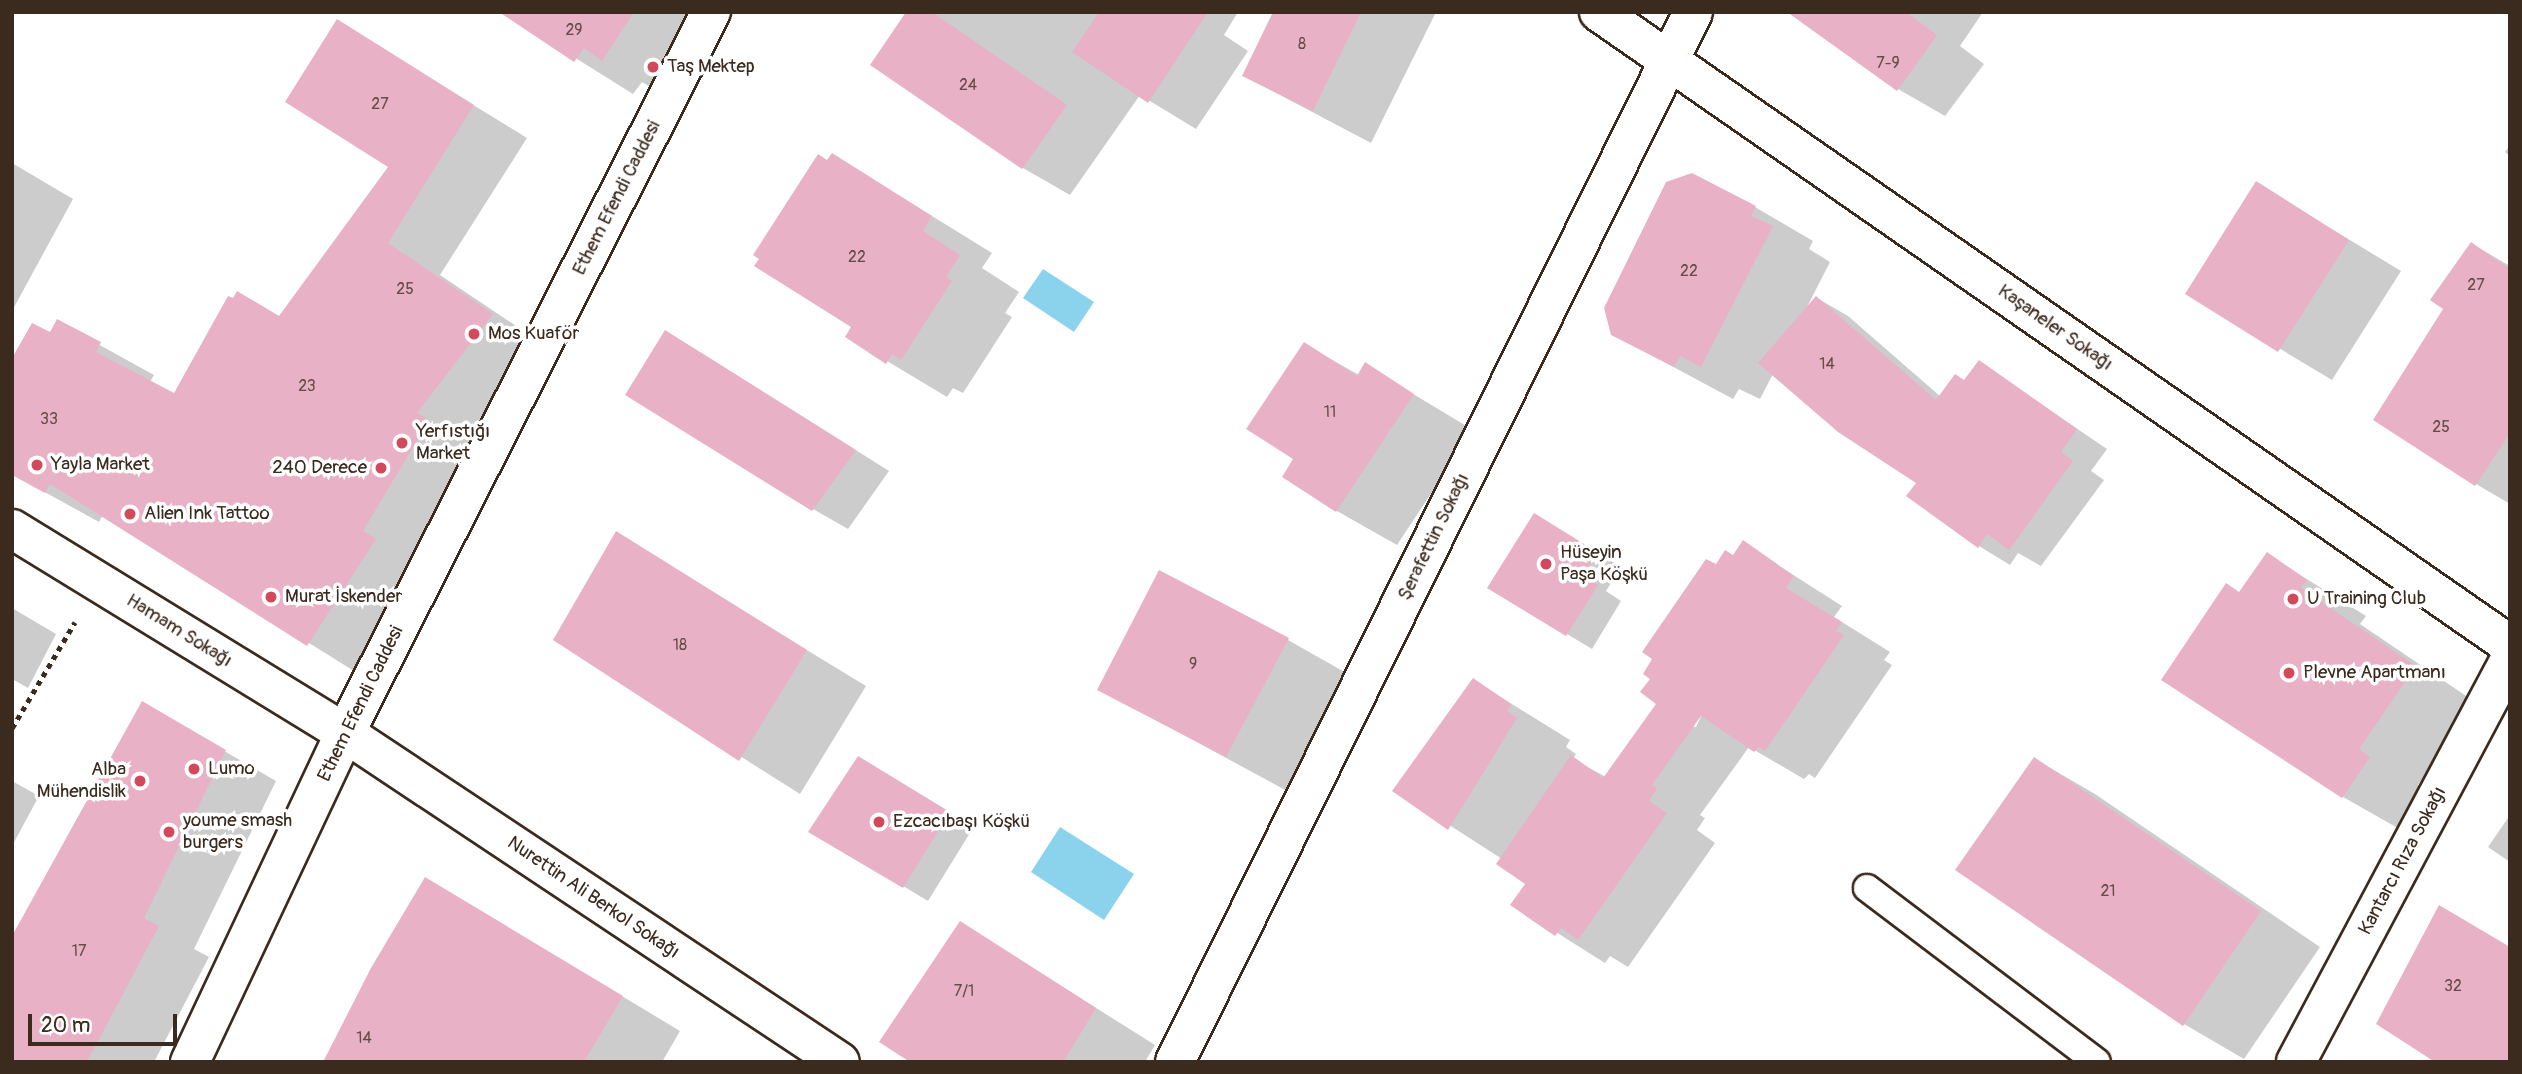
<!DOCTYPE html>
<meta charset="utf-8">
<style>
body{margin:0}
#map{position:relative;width:2522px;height:1074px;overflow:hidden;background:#fff;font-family:Pangolin,sans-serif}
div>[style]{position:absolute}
.water>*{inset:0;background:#8bd3ed}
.shadow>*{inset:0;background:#0003}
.building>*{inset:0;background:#e9b1c6}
.path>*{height:4.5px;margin-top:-2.25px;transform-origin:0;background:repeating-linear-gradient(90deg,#3b2a1e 0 5px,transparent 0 10px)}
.roads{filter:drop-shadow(2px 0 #3b2a1e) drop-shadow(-2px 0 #3b2a1e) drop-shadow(0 2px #3b2a1e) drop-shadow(0 -2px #3b2a1e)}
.service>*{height:26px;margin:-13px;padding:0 13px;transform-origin:13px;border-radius:13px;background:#fff}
.minor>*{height:38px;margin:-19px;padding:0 19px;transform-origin:19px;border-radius:19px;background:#fff}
.tertiary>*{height:38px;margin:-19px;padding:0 19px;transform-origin:19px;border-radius:19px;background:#fff}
.secondary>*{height:38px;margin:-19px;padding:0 19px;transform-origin:19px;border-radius:19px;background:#fff}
.dots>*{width:19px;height:19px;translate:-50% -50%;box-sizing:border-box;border:4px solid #fff;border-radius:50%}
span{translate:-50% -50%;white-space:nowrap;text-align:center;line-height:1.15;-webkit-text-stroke:7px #fff;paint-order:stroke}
.number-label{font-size:16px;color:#664c48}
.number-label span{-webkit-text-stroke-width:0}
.poi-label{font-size:19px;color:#3b2a1e}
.left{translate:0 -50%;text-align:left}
.right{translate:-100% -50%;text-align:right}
.street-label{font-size:19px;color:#3b2a1e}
.frame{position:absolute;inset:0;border:14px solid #3b2a1e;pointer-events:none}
.scale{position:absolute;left:28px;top:1014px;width:149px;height:32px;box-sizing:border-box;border:4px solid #3b2a1e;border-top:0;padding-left:9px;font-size:21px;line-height:24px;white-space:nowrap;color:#3b2a1e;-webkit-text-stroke:5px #fff;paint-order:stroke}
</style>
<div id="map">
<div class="water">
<div style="clip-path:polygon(1043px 269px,1094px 302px,1074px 332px,1023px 298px)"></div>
<div style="clip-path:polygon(1060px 827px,1134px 874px,1104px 920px,1031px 872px)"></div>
</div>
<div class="shadow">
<div style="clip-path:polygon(502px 12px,715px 12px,661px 93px,642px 82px,633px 94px)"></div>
<div style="clip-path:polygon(908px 12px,1238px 12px,1224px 35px,1248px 51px,1196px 129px,1140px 95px,1070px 195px,1023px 168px)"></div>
<div style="clip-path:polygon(1275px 12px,1436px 12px,1371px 143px,1244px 76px)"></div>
<div style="clip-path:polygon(1790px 12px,1983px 12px,1960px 46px,1984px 64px,1945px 116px,1898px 89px)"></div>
<div style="clip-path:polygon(338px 22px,527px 138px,440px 275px,546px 346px,362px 676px,103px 515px,99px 522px,12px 474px,58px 322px,154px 375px,150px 382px,174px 395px,279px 318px,391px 166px)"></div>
<div style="clip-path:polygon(2510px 145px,2510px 156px,2505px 152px)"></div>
<div style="clip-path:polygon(833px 155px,992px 253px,982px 268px,1019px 292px,1005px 313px,1012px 317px,963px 393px,953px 388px,947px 397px,847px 337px,854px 327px,828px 162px)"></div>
<div style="clip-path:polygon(12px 163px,73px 199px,12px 311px)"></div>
<div style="clip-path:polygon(2256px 183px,2401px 271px,2332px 380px,2187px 293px)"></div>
<div style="clip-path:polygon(1755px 207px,1813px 241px,1809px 249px,1830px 262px,1807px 307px,1817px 298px,1848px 316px,1941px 397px,1965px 381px,1979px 362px,2107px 449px,2091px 471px,2104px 480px,2041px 566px,2018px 553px,2010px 565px,1979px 546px,1918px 483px,1773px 374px,1760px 399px,1739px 389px,1733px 399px,1612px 334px)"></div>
<div style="clip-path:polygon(2472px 244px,2510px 266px,2510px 504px,2476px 484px)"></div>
<div style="clip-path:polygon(1304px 344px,1359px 375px,1365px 365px,1473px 430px,1397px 545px,1337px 511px,1296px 459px)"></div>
<div style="clip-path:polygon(700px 352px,889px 471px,848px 529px,813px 509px)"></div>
<div style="clip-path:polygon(1559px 529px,1621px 567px,1606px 591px,1621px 601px,1592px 649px,1490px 588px)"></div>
<div style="clip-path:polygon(616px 534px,866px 686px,800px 794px,555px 639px)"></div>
<div style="clip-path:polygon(evenodd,1743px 543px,1842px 606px,1834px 617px,1890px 652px,1884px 660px,1892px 665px,1815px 778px,1809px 774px,1804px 779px,1749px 747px,1700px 815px,1705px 818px,1697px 830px,1715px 843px,1628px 967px,1610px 956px,1605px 963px,1513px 905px,1528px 884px,1502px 859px,1395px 790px,1473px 680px,1570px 740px,1566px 747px,1576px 754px,1573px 759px,1606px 777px,1658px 704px,1652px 678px,1716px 567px,1733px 557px,1743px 543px,1705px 708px,1696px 727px,1692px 727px,1705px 708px)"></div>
<div style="clip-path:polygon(2267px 554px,2366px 616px,2360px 624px,2475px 702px,2418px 785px,2429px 793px,2403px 831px,2343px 797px,2240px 593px)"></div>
<div style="clip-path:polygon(12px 608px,56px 634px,28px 688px,12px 679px)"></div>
<div style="clip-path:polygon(1288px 640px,1348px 674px,1287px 791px,1099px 689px)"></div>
<div style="clip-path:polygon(143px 704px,276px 781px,194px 949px,209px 957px,154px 1062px,12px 1062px)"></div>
<div style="clip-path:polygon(2035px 759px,2095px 794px,2320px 947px,2244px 1059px,2184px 1024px)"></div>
<div style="clip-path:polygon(883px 772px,973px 828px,928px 901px,811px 831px)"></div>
<div style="clip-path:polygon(12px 781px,39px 796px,12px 846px)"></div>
<div style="clip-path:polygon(2510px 815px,2510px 862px,2488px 847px)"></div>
<div style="clip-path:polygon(484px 913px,680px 1031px,662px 1062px,325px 1062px)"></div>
<div style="clip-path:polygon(961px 923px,1155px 1045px,1145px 1062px,913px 1062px)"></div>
</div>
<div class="building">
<div style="clip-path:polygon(499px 12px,634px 12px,602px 61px,584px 48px,574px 62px)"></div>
<div style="clip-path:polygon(906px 12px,932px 12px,1067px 105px,1022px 169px,870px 65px)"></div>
<div style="clip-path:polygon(1099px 12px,1208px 12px,1148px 103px,1072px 52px)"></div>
<div style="clip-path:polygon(1273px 12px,1361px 12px,1313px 111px,1242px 76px)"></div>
<div style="clip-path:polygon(1787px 12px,1906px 12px,1937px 35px,1897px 91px)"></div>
<div style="clip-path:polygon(337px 19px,474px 105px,388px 243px,493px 314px,417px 413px,429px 420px,363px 531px,376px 539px,307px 646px,50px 484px,45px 493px,12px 475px,12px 358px,32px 323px,50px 332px,57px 319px,101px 342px,96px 352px,174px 393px,228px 296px,233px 298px,237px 291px,279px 316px,388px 167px,285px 102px)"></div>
<div style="clip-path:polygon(832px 153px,932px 216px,923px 231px,960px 255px,946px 277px,952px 281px,901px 360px,892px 354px,886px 364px,845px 337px,851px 327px,754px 266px,759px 259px,753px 255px,818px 154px,827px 160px)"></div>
<div style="clip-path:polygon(1692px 173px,1756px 206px,1751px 216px,1773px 226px,1701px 367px,1680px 356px,1674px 367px,1611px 335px,1604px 308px,1666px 182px)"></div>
<div style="clip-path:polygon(2256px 181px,2349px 240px,2278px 352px,2185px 294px)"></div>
<div style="clip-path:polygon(2471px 242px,2510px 269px,2510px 433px,2475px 486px,2373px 420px,2443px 309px,2430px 300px)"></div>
<div style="clip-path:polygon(1816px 296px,1936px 400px,1955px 374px,1964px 380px,1979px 360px,2077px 429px,2061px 452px,2073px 461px,2009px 550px,1987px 534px,1978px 548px,1906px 496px,1916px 483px,1838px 432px,1758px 363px)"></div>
<div style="clip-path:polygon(665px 330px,856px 450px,812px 511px,625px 395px)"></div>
<div style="clip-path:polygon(1304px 342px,1357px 376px,1365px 362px,1414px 394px,1336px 512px,1282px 477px,1293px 459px,1246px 429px)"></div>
<div style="clip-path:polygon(1534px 513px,1597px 552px,1583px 575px,1598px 585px,1566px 636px,1487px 588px)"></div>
<div style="clip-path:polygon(616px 531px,807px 650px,739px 761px,553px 640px)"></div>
<div style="clip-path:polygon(1743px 540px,1794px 576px,1786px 588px,1842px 622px,1836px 631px,1844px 635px,1765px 751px,1759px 747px,1754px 752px,1701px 716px,1652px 785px,1657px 789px,1649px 801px,1667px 813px,1578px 940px,1561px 928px,1555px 936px,1510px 905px,1525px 884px,1496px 864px,1571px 755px,1603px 778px,1656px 704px,1640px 692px,1650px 679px,1643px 674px,1652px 659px,1642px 652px,1706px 559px,1716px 564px,1725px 550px,1733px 555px)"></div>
<div style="clip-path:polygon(2267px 552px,2307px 580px,2301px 588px,2416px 666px,2359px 749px,2370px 757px,2342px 798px,2161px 680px,2226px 583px,2239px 592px)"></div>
<div style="clip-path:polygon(1159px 570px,1289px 638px,1226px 757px,1097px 690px)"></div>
<div style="clip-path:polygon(1473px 678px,1511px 704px,1507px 711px,1517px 718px,1448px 830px,1392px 791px)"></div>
<div style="clip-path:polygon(142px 701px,226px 750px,144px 918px,159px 926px,87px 1062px,12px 1062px,12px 936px)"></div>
<div style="clip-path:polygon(858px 756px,950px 812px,903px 888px,808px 832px)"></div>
<div style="clip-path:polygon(2034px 757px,2261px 911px,2183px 1026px,1955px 870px)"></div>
<div style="clip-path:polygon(425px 877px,623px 996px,584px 1062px,323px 1062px,371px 968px)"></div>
<div style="clip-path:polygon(2439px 905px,2510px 947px,2510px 1062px,2435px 1062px,2376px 1024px)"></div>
<div style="clip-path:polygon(960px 921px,1096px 1008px,1063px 1062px,910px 1062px,879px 1042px)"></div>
</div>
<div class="path">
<div style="left:12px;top:728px;width:123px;rotate:-59.3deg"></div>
</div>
<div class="roads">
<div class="service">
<div style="left:1867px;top:888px;width:288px;rotate:37.1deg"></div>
</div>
<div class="minor">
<div style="left:12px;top:529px;width:391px;rotate:31.5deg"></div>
<div style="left:345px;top:733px;width:594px;rotate:33.61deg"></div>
<div style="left:1175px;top:1062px;width:1171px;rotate:-63.74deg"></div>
<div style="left:2296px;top:1062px;width:455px;rotate:-62deg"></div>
</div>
<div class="tertiary">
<div style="left:1599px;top:12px;width:1109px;rotate:34.79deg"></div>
</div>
<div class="secondary">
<div style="left:190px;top:1062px;width:364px;rotate:-64.8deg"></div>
<div style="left:345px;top:733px;width:809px;rotate:-63.09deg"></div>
</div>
</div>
<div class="dots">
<div style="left:653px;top:67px;background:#d1495b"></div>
<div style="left:474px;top:334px;background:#d1495b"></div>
<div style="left:402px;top:443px;background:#d1495b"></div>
<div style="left:37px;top:465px;background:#d1495b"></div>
<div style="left:381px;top:468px;background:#d1495b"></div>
<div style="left:130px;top:514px;background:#d1495b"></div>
<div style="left:1546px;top:564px;background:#d1495b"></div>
<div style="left:271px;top:597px;background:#d1495b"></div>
<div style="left:2293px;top:599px;background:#d1495b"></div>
<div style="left:2289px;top:673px;background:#d1495b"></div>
<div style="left:194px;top:769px;background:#d1495b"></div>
<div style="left:140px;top:781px;background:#d1495b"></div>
<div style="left:879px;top:822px;background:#d1495b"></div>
<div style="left:169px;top:832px;background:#d1495b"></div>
</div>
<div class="number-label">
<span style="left:574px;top:30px">29</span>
<span style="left:1302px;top:44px">8</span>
<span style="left:1888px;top:63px">7-9</span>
<span style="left:968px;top:85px">24</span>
<span style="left:380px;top:104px">27</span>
<span style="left:857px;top:257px">22</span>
<span style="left:1689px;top:271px">22</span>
<span style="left:2476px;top:285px">27</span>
<span style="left:405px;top:289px">25</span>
<span style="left:1827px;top:364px">14</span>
<span style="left:307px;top:386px">23</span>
<span style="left:1330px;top:412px">11</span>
<span style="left:49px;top:419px">33</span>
<span style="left:2441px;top:427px">25</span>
<span style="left:680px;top:645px">18</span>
<span style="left:1193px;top:664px">9</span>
<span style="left:2108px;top:891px">21</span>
<span style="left:79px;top:951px">17</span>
<span style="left:2453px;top:986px">32</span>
<span style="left:964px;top:991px">7/1</span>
<span style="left:364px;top:1038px">14</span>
</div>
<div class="poi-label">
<span class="left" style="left:667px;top:67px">Taş Mektep</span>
<span class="left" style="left:488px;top:334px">Mos Kuaför</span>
<span class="left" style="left:416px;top:443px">Yerfıstığı<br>Market</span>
<span class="left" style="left:51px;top:465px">Yayla Market</span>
<span class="right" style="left:367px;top:468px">240 Derece</span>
<span class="left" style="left:144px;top:514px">Alien Ink Tattoo</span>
<span class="left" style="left:1560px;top:564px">Hüseyin<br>Paşa Köşkü</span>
<span class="left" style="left:285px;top:597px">Murat İskender</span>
<span class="left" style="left:2307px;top:599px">U Training Club</span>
<span class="left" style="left:2303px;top:673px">Plevne Apartmanı</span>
<span class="left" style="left:208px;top:769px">Lumo</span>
<span class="right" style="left:126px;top:781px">Alba<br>Mühendislik</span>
<span class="left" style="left:183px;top:832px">youme smash<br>burgers</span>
<span class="left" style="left:893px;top:822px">Ezcacıbaşı Köşkü</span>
</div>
<div class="street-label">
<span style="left:617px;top:198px;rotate:-63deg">Ethem Efendi Caddesi</span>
<span style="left:2055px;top:328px;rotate:35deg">Kaşaneler Sokağı</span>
<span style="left:1434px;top:537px;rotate:-64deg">Şerafettin Sokağı</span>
<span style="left:179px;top:631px;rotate:32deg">Hamam Sokağı</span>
<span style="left:361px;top:704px;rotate:-64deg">Ethem Efendi Caddesi</span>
<span style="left:2403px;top:861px;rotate:-62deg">Kantarcı Rıza Sokağı</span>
<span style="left:593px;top:898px;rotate:34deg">Nurettin Ali Berkol Sokağı</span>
</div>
<div class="frame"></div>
<div class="scale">20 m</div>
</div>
